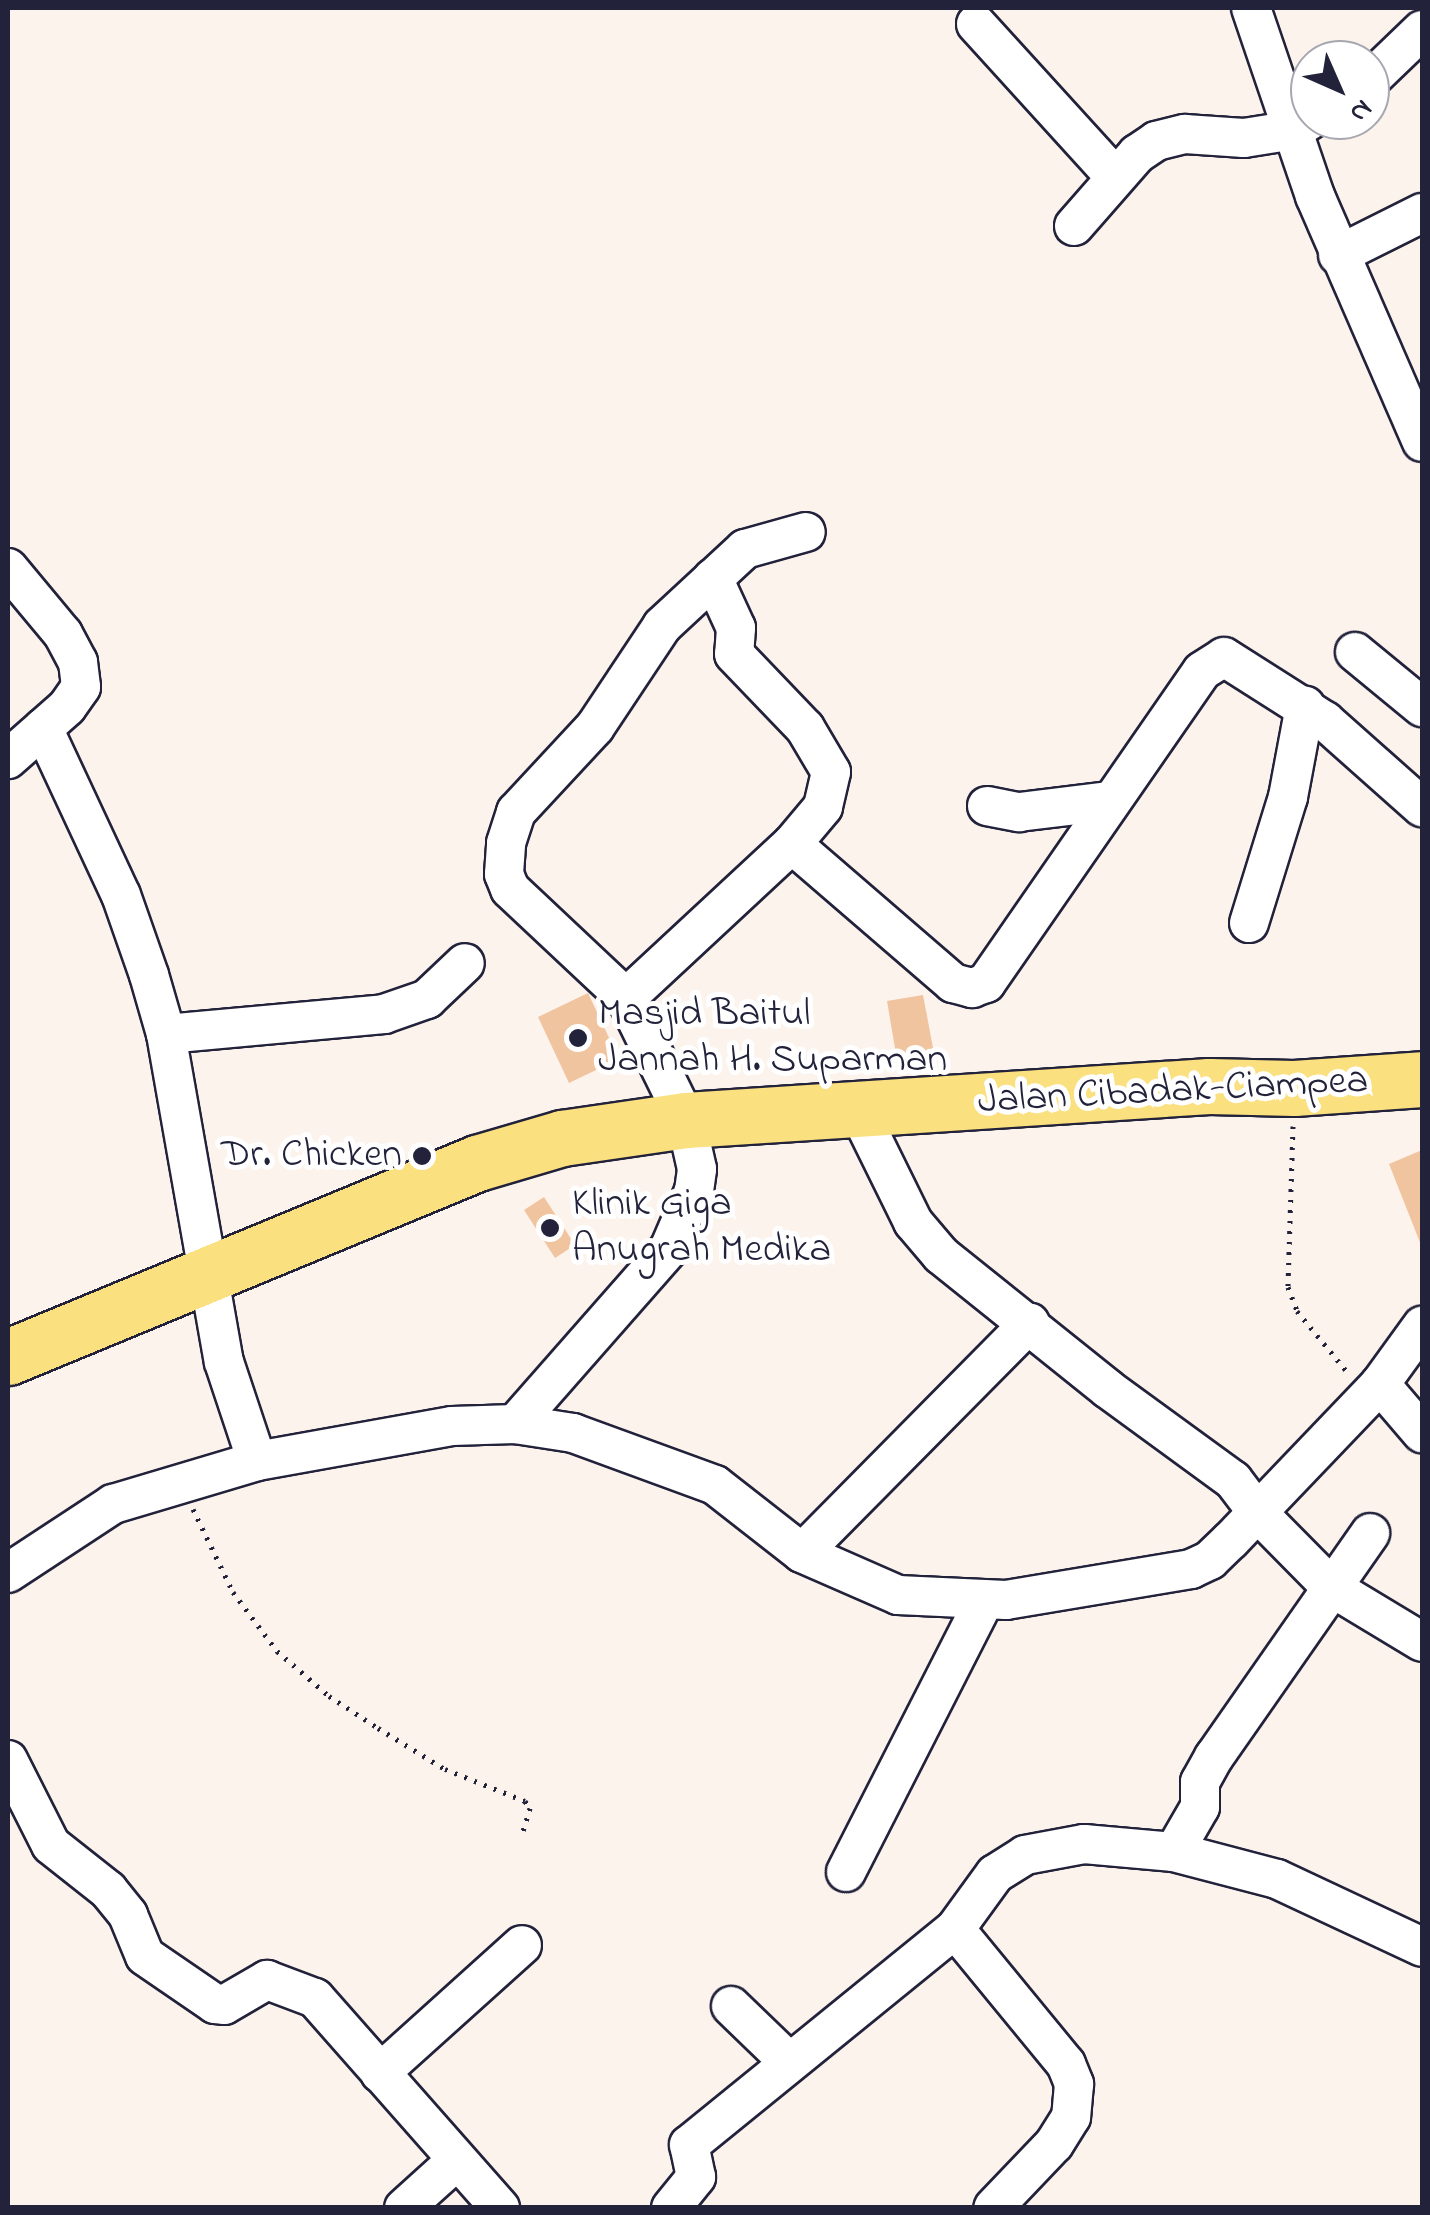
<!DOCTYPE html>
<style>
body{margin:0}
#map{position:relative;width:1430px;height:2215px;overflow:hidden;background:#fcf3ec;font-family:"Indie Flower",sans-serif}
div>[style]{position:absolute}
.building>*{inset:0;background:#f0c49f}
.path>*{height:5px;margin-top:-2.5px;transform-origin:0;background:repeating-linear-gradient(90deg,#22223b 0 2.5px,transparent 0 10.5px)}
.roads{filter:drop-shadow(2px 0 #22223b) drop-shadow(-2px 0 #22223b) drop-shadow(0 2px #22223b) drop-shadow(0 -2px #22223b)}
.minor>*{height:38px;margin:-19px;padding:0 19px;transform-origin:19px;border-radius:19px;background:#fff}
.highway>*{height:55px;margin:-27.5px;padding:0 27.5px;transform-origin:27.5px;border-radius:27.5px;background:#fbe080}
.dots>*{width:28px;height:28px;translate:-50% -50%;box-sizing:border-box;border:5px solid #fff;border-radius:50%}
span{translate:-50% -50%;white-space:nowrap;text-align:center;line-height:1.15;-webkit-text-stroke:10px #fff;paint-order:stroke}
.poi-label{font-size:40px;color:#22223b}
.left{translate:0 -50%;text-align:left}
.right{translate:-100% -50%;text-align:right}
.street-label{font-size:40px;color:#22223b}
.frame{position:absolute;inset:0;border:10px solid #22223b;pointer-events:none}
.north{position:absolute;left:1290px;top:40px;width:100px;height:100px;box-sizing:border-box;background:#fff;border:2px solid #a7a7b1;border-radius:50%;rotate:135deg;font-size:28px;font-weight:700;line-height:40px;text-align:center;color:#22223b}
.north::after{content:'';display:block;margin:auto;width:35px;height:45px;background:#22223b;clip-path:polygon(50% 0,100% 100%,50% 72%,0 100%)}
</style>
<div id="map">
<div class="building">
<div style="clip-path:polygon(588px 993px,619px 1059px,569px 1083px,538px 1017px)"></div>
<div style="clip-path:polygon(923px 995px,934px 1053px,897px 1060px,887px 1001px)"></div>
<div style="clip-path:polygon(1422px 1150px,1422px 1245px,1421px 1245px,1389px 1164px)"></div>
<div style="clip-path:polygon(544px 1197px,575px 1245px,555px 1258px,524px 1210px)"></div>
</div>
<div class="path">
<div style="left:1293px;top:1126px;width:161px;rotate:91.8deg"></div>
<div style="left:1288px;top:1287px;width:26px;rotate:69deg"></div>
<div style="left:1297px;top:1311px;width:82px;rotate:50.5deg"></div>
<div style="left:193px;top:1509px;width:92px;rotate:64.3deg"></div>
<div style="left:233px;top:1592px;width:74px;rotate:53.3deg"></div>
<div style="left:277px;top:1651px;width:69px;rotate:40.9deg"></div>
<div style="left:329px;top:1696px;width:59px;rotate:33.1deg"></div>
<div style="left:378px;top:1728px;width:79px;rotate:31.5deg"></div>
<div style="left:445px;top:1769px;width:86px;rotate:21.8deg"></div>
<div style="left:525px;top:1801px;width:9px;rotate:54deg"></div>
<div style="left:530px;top:1808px;width:31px;rotate:107deg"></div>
</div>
<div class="roads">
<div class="minor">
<div style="left:1251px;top:8px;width:199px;rotate:71.2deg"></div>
<div style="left:1315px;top:196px;width:268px;rotate:66.5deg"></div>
<div style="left:976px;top:24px;width:207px;rotate:47.7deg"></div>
<div style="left:1370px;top:80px;width:72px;rotate:-43.9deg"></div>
<div style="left:1074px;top:226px;width:96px;rotate:-48.8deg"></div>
<div style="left:1137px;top:154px;width:23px;rotate:-34deg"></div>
<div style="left:1156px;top:141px;width:30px;rotate:-14deg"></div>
<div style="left:1185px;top:134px;width:59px;rotate:3.9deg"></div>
<div style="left:1244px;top:138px;width:51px;rotate:-9.1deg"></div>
<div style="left:1294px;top:130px;width:19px;rotate:-32deg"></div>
<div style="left:1338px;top:255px;width:94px;rotate:-26.6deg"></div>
<div style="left:8px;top:568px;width:86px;rotate:50.2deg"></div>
<div style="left:63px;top:634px;width:32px;rotate:62deg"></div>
<div style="left:78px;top:662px;width:25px;rotate:83deg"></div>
<div style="left:81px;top:687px;width:24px;rotate:125deg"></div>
<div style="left:67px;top:707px;width:79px;rotate:138.6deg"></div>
<div style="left:713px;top:578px;width:55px;rotate:65.3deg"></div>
<div style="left:736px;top:628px;width:26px;rotate:94deg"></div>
<div style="left:734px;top:654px;width:103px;rotate:46.2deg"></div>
<div style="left:805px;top:728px;width:51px;rotate:59.4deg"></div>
<div style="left:831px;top:772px;width:36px;rotate:103deg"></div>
<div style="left:823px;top:807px;width:48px;rotate:130deg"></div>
<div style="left:1355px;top:652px;width:87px;rotate:39.4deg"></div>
<div style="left:43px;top:728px;width:184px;rotate:65deg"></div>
<div style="left:121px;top:895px;width:85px;rotate:70.7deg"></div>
<div style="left:149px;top:975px;width:61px;rotate:73.9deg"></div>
<div style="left:166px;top:1034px;width:333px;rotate:80deg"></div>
<div style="left:224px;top:1362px;width:104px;rotate:71.6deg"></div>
<div style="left:987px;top:806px;width:33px;rotate:11deg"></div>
<div style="left:1019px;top:812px;width:90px;rotate:-7deg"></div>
<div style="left:1249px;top:923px;width:132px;rotate:-72.8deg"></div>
<div style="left:1288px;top:797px;width:93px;rotate:-79.4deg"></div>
<div style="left:626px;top:998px;width:226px;rotate:-42.9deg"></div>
<div style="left:792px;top:844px;width:213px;rotate:40.8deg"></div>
<div style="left:953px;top:983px;width:20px;rotate:15deg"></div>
<div style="left:972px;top:988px;width:15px;rotate:-20deg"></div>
<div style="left:986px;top:983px;width:379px;rotate:-55.3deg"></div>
<div style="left:1202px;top:671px;width:26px;rotate:-32deg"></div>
<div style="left:1224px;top:657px;width:120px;rotate:32.4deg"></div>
<div style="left:1325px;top:721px;width:130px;rotate:41.6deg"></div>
<div style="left:166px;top:1034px;width:219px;rotate:-5.2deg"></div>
<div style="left:384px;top:1014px;width:46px;rotate:-19.2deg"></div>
<div style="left:427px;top:999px;width:52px;rotate:-43.5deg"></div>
<div style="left:858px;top:1110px;width:125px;rotate:63.8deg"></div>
<div style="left:913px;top:1222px;width:43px;rotate:49.7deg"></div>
<div style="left:941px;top:1255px;width:214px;rotate:38.7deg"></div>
<div style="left:1108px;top:1389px;width:155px;rotate:36.1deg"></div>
<div style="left:1233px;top:1480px;width:39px;rotate:53deg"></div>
<div style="left:1256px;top:1511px;width:107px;rotate:45.4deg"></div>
<div style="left:1331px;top:1587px;width:106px;rotate:31.1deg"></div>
<div style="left:1380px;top:1384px;width:65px;rotate:49.4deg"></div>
<div style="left:515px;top:1424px;width:233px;rotate:-48.7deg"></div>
<div style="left:669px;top:1249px;width:63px;rotate:-66.7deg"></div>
<div style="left:694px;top:1191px;width:22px;rotate:-82deg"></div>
<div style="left:697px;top:1169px;width:50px;rotate:-102.7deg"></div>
<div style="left:686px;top:1120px;width:136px;rotate:-116.2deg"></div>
<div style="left:626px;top:998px;width:159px;rotate:-136.8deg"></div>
<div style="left:510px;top:889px;width:16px;rotate:-112deg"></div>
<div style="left:504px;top:874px;width:31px;rotate:-86deg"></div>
<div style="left:506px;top:843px;width:33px;rotate:-72deg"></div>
<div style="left:516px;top:812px;width:116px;rotate:-47.1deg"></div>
<div style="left:595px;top:727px;width:121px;rotate:-56.4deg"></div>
<div style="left:662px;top:626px;width:113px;rotate:-42.9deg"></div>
<div style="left:745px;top:549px;width:63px;rotate:-15.6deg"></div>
<div style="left:802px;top:1553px;width:324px;rotate:-45.3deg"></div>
<div style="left:8px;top:1573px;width:126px;rotate:-33.3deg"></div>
<div style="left:113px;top:1504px;width:150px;rotate:-16.6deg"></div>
<div style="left:257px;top:1461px;width:198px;rotate:-10.2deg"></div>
<div style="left:452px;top:1426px;width:63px;rotate:-1.8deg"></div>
<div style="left:515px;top:1424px;width:59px;rotate:8.8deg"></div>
<div style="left:573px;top:1433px;width:151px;rotate:20.1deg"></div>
<div style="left:715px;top:1485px;width:110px;rotate:38deg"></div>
<div style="left:802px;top:1553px;width:105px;rotate:23.6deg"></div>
<div style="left:898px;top:1595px;width:108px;rotate:2.7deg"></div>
<div style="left:1006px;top:1600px;width:188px;rotate:-9.5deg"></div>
<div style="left:1191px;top:1569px;width:21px;rotate:-25deg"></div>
<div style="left:1210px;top:1560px;width:29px;rotate:-44deg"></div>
<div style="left:1231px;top:1540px;width:216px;rotate:-46.3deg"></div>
<div style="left:1380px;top:1384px;width:72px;rotate:-54.1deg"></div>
<div style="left:8px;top:1760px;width:95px;rotate:63.2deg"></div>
<div style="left:51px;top:1845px;width:73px;rotate:38.3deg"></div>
<div style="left:108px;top:1890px;width:32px;rotate:51deg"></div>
<div style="left:128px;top:1915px;width:44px;rotate:67.5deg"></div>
<div style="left:145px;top:1956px;width:85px;rotate:34.4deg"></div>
<div style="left:215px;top:2004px;width:9px;rotate:6deg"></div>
<div style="left:224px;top:2005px;width:50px;rotate:-30.2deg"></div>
<div style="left:267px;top:1980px;width:51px;rotate:20.6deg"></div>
<div style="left:315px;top:1998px;width:280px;rotate:48.6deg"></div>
<div style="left:1174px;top:1852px;width:52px;rotate:-60deg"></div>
<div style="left:1200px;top:1807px;width:25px;rotate:-90deg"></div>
<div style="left:1200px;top:1782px;width:29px;rotate:-61deg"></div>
<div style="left:1214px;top:1757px;width:273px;rotate:-55.1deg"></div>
<div style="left:846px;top:1872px;width:306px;rotate:-63deg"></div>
<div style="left:955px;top:1929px;width:175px;rotate:50.6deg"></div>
<div style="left:1066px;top:2064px;width:22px;rotate:68deg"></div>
<div style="left:1074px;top:2084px;width:33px;rotate:95deg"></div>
<div style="left:1071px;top:2117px;width:32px;rotate:122deg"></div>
<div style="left:1054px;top:2144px;width:88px;rotate:133.6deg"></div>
<div style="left:731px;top:2006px;width:81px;rotate:44deg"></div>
<div style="left:380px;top:2073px;width:191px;rotate:-42deg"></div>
<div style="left:404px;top:2208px;width:70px;rotate:-42.1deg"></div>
<div style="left:671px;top:2208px;width:40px;rotate:-51deg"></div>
<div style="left:696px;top:2177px;width:33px;rotate:-102deg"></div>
<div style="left:689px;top:2145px;width:343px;rotate:-39.1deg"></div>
<div style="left:955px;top:1929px;width:68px;rotate:-54deg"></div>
<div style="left:995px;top:1874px;width:36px;rotate:-32deg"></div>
<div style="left:1025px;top:1855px;width:60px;rotate:-10.6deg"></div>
<div style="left:1084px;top:1844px;width:90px;rotate:5.1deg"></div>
<div style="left:1174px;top:1852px;width:106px;rotate:14.7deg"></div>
<div style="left:1277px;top:1879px;width:160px;rotate:25.1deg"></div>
</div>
<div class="highway">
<div style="left:8px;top:1357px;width:508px;rotate:-22.47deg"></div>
<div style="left:477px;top:1163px;width:89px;rotate:-16.4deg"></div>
<div style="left:562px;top:1138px;width:125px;rotate:-8.3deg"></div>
<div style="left:686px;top:1120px;width:524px;rotate:-3.72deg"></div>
<div style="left:1209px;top:1086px;width:85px;rotate:1.3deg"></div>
<div style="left:1294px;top:1088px;width:128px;rotate:-4deg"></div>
</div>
</div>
<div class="dots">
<div style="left:578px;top:1038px;background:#22223b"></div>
<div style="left:422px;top:1156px;background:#22223b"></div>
<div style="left:550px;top:1228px;background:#22223b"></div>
</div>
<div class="poi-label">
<span class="left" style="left:598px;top:1038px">Masjid Baitul<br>Jannah H. Suparman</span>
<span class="right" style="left:402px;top:1156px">Dr. Chicken</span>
<span class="left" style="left:572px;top:1228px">Klinik Giga<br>Anugrah Medika</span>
</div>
<div class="street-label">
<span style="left:1173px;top:1092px;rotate:-3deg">Jalan Cibadak-Ciampea</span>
</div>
<div class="frame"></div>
<div class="north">N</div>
</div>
